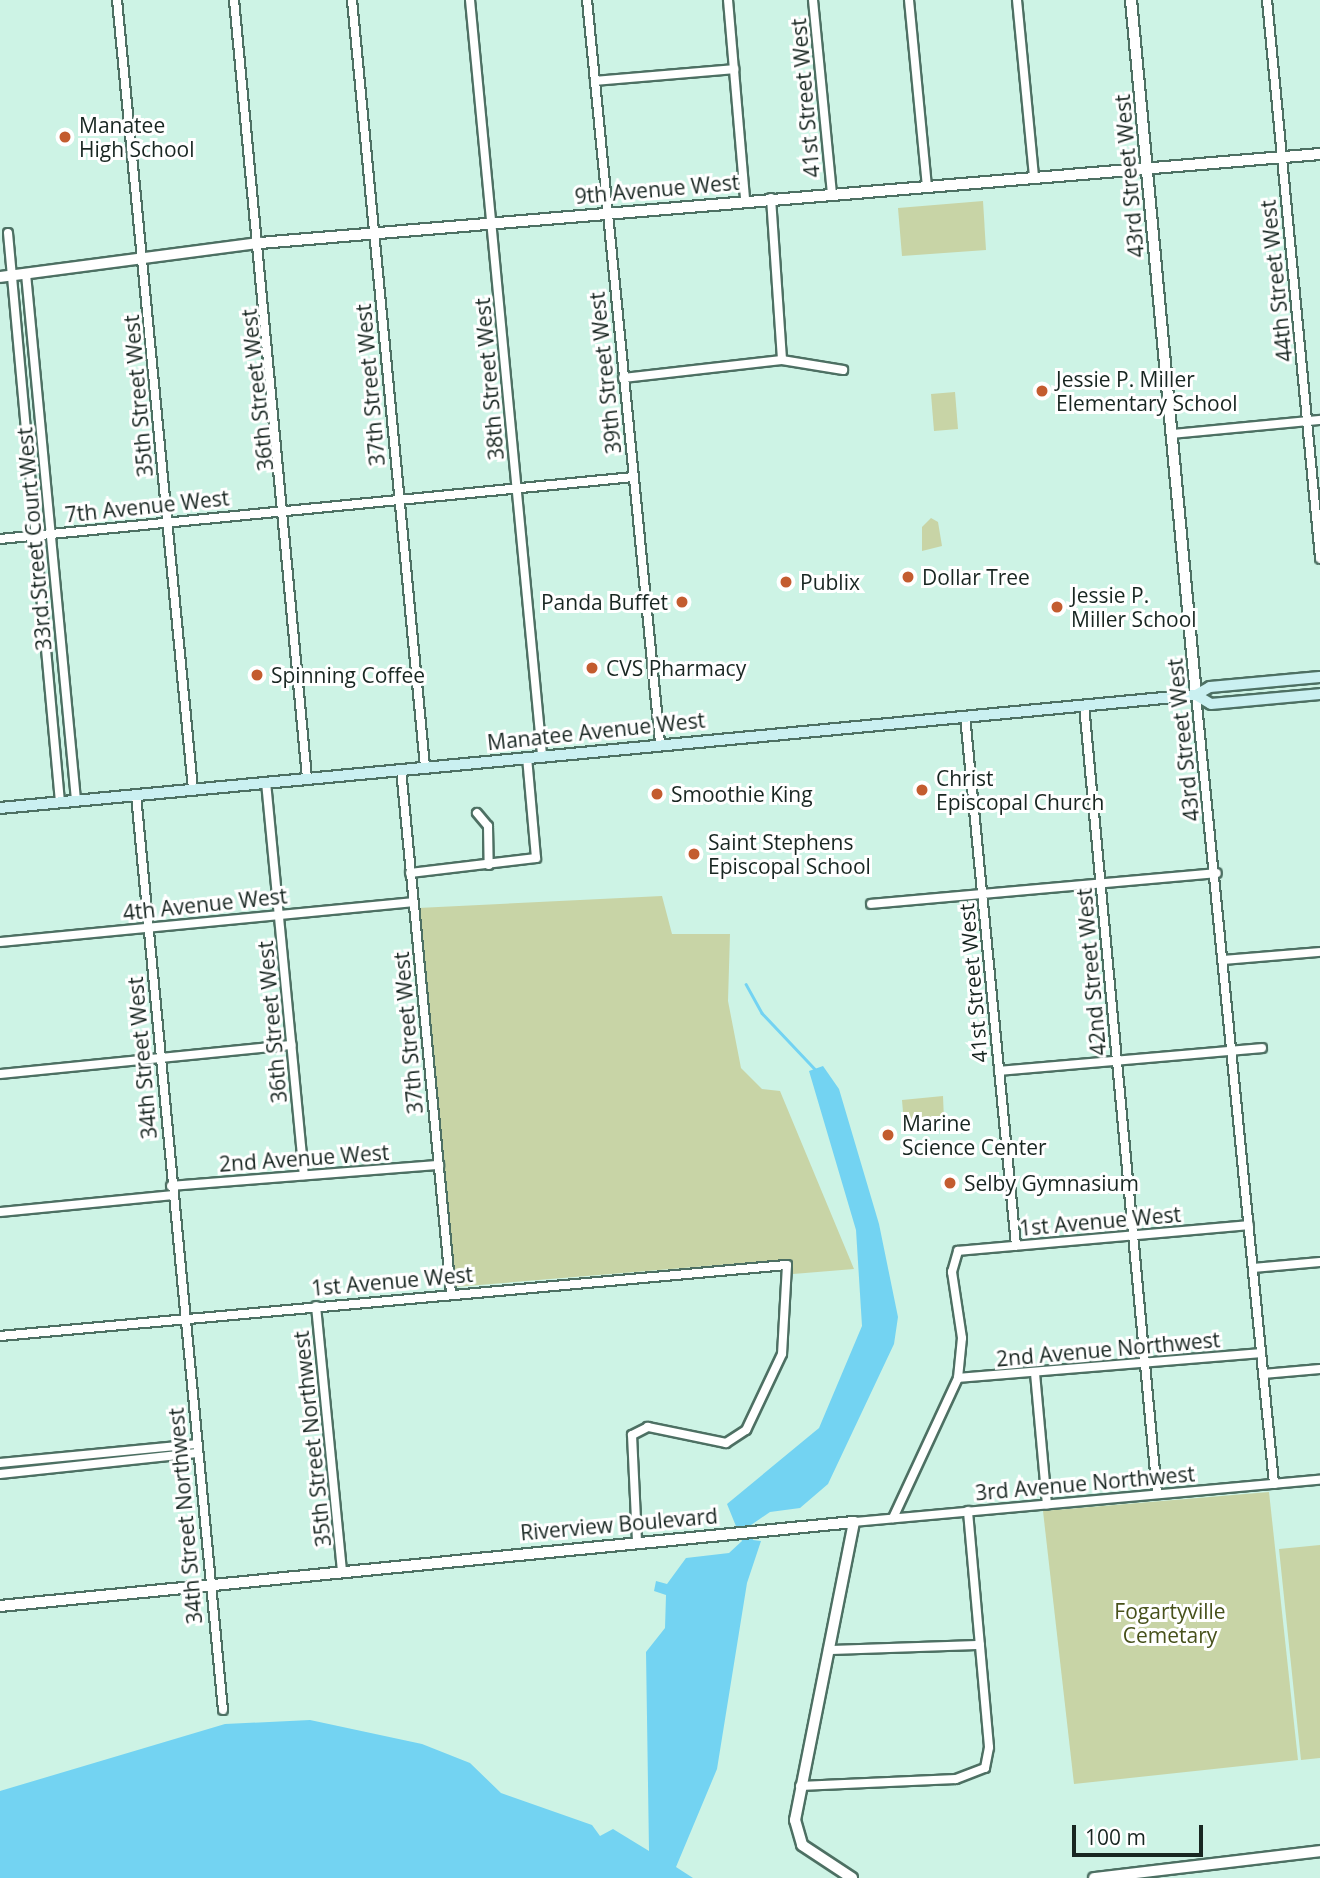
<!DOCTYPE html>
<style>
body{margin:0}
#map{position:relative;width:1320px;height:1878px;overflow:hidden;background:#cdf3e5;font-family:"Open Sans",sans-serif}
div>[style]{position:absolute}
.green>*{inset:0;background:#c8d4a6}
.water>*{inset:0;background:#73d3f2}
.stream>*{height:2.5px;margin:-1.25px;padding:0 1.25px;transform-origin:1.25px;border-radius:1.25px;background:#73d3f2}
.roads{filter:drop-shadow(2px 0 #4d7063) drop-shadow(-2px 0 #4d7063) drop-shadow(0 2px #4d7063) drop-shadow(0 -2px #4d7063)}
.minor>*{height:8px;margin:-4px;padding:0 4px;transform-origin:4px;border-radius:4px;background:#fff}
.tertiary>*{height:10px;margin:-5px;padding:0 5px;transform-origin:5px;border-radius:5px;background:#fff}
.secondary>*{height:10px;margin:-5px;padding:0 5px;transform-origin:5px;border-radius:5px;background:#caf0f1}
.dots>*{width:19px;height:19px;translate:-50% -50%;box-sizing:border-box;border:4px solid #fff;border-radius:50%}
span{translate:-50% -50%;white-space:nowrap;text-align:center;line-height:1.15;-webkit-text-stroke:6px #fff;paint-order:stroke}
.street-label{font-size:21px;color:#182621}
.poi-label{font-size:21px;color:#182621}
.left{translate:0 -50%;text-align:left}
.right{translate:-100% -50%;text-align:right}
.park-label{font-size:21px;color:#47511b}
.scale{position:absolute;left:1072px;top:1825px;width:131px;height:32px;box-sizing:border-box;border:4px solid #182621;border-top:0;padding-left:9px;font-size:21px;line-height:24px;white-space:nowrap;color:#182621;-webkit-text-stroke:5px #fff;paint-order:stroke}
</style>
<div id="map">
<div class="green">
<div style="clip-path:polygon(983px 201px,986px 250px,902px 256px,898px 208px)"></div>
<div style="clip-path:polygon(955px 392px,958px 429px,934px 431px,931px 394px)"></div>
<div style="clip-path:polygon(931px 518px,938px 522px,942px 546px,922px 551px,922px 527px)"></div>
<div style="clip-path:polygon(662px 896px,672px 934px,730px 934px,728px 1001px,741px 1068px,762px 1089px,780px 1091px,854px 1269px,793px 1274px,791px 1259px,455px 1287px,418px 908px)"></div>
<div style="clip-path:polygon(943px 1096px,944px 1120px,904px 1124px,902px 1100px)"></div>
<div style="clip-path:polygon(1269px 1492px,1298px 1760px,1074px 1784px,1043px 1511px)"></div>
<div style="clip-path:polygon(1320px 1545px,1320px 1758px,1301px 1760px,1279px 1549px)"></div>
</div>
<div class="water">
<div style="clip-path:polygon(823px 1066px,839px 1089px,879px 1224px,898px 1317px,894px 1344px,828px 1484px,800px 1508px,770px 1512px,751px 1525px,753px 1540px,761px 1541px,747px 1583px,717px 1769px,676px 1867px,693px 1878px,0 1878px,0 1791px,225px 1724px,310px 1720px,422px 1744px,470px 1763px,501px 1793px,592px 1825px,600px 1836px,613px 1829px,649px 1851px,646px 1652px,665px 1628px,666px 1595px,654px 1591px,656px 1581px,667px 1584px,686px 1558px,729px 1553px,742px 1541px,727px 1504px,819px 1428px,862px 1326px,856px 1230px,809px 1071px)"></div>
</div>
<div class="stream">
<div style="left:746px;top:984px;width:33px;rotate:61deg"></div>
<div style="left:762px;top:1013px;width:77px;rotate:46.6deg"></div>
</div>
<div class="roads">
<div class="minor">
<div style="left:117px;top:0;width:793px;rotate:84.5deg"></div>
<div style="left:234px;top:0;width:781px;rotate:84.64deg"></div>
<div style="left:352px;top:0;width:770px;rotate:84.56deg"></div>
<div style="left:470px;top:0;width:758px;rotate:84.55deg"></div>
<div style="left:587px;top:0;width:747px;rotate:84.39deg"></div>
<div style="left:728px;top:0;width:201px;rotate:85.1deg"></div>
<div style="left:813px;top:0;width:194px;rotate:84.4deg"></div>
<div style="left:909px;top:0;width:187px;rotate:84.5deg"></div>
<div style="left:1017px;top:0;width:178px;rotate:84.5deg"></div>
<div style="left:1267px;top:0;width:561px;rotate:84.57deg"></div>
<div style="left:595px;top:81px;width:140px;rotate:-4.9deg"></div>
<div style="left:771px;top:198px;width:162px;rotate:86.1deg"></div>
<div style="left:8px;top:233px;width:571px;rotate:84.78deg"></div>
<div style="left:26px;top:274px;width:528px;rotate:84.57deg"></div>
<div style="left:782px;top:360px;width:62px;rotate:9.3deg"></div>
<div style="left:623px;top:378px;width:160px;rotate:-6.5deg"></div>
<div style="left:1172px;top:434px;width:149px;rotate:-5.4deg"></div>
<div style="left:0;top:539px;width:636px;rotate:-5.59deg"></div>
<div style="left:1196px;top:695px;width:793px;rotate:84.35deg"></div>
<div style="left:1084px;top:705px;width:792px;rotate:84.71deg"></div>
<div style="left:965px;top:716px;width:532px;rotate:84.5deg"></div>
<div style="left:401px;top:769px;width:526px;rotate:84.55deg"></div>
<div style="left:266px;top:782px;width:395px;rotate:84.5deg"></div>
<div style="left:136px;top:795px;width:919px;rotate:84.57deg"></div>
<div style="left:477px;top:813px;width:17px;rotate:50deg"></div>
<div style="left:488px;top:826px;width:39px;rotate:89deg"></div>
<div style="left:410px;top:873px;width:127px;rotate:-6.8deg"></div>
<div style="left:536px;top:858px;width:101px;rotate:-95.1deg"></div>
<div style="left:871px;top:904px;width:347px;rotate:-5.1deg"></div>
<div style="left:0;top:942px;width:415px;rotate:-5.5deg"></div>
<div style="left:1224px;top:960px;width:96px;rotate:-4.8deg"></div>
<div style="left:999px;top:1071px;width:264px;rotate:-5deg"></div>
<div style="left:0;top:1074px;width:293px;rotate:-5.7deg"></div>
<div style="left:171px;top:1186px;width:269px;rotate:-4.5deg"></div>
<div style="left:0;top:1212px;width:173px;rotate:-5.6deg"></div>
<div style="left:1253px;top:1268px;width:67px;rotate:-5.1deg"></div>
<div style="left:316px;top:1306px;width:264px;rotate:84.4deg"></div>
<div style="left:0;top:1336px;width:790px;rotate:-5.16deg"></div>
<div style="left:787px;top:1265px;width:89px;rotate:93.2deg"></div>
<div style="left:782px;top:1354px;width:84px;rotate:115.3deg"></div>
<div style="left:746px;top:1430px;width:24px;rotate:147deg"></div>
<div style="left:726px;top:1443px;width:80px;rotate:-168.4deg"></div>
<div style="left:648px;top:1427px;width:18px;rotate:153deg"></div>
<div style="left:632px;top:1435px;width:107px;rotate:87.3deg"></div>
<div style="left:1035px;top:1373px;width:132px;rotate:84.8deg"></div>
<div style="left:1263px;top:1374px;width:57px;rotate:-5deg"></div>
<div style="left:958px;top:1378px;width:304px;rotate:-4.7deg"></div>
<div style="left:0;top:1463px;width:197px;rotate:-5.5deg"></div>
<div style="left:0;top:1474px;width:198px;rotate:-6.1deg"></div>
<div style="left:893px;top:1518px;width:154px;rotate:-65.1deg"></div>
<div style="left:958px;top:1378px;width:40px;rotate:-84.3deg"></div>
<div style="left:962px;top:1338px;width:67px;rotate:-98.6deg"></div>
<div style="left:952px;top:1272px;width:22px;rotate:-74deg"></div>
<div style="left:958px;top:1251px;width:292px;rotate:-5.1deg"></div>
<div style="left:854px;top:1522px;width:468px;rotate:-5.2deg"></div>
<div style="left:828px;top:1650px;width:152px;rotate:-1.9deg"></div>
<div style="left:800px;top:1786px;width:156px;rotate:-2.6deg"></div>
<div style="left:956px;top:1779px;width:31px;rotate:-21deg"></div>
<div style="left:985px;top:1768px;width:21px;rotate:-79deg"></div>
<div style="left:989px;top:1747px;width:237px;rotate:-95.1deg"></div>
</div>
<div class="tertiary">
<div style="left:1131px;top:0;width:698px;rotate:84.66deg"></div>
<div style="left:0;top:277px;width:262px;rotate:-7.5deg"></div>
<div style="left:260px;top:243px;width:1064px;rotate:-4.8deg"></div>
<div style="left:0;top:1606px;width:858px;rotate:-5.62deg"></div>
<div style="left:854px;top:1522px;width:304px;rotate:101.2deg"></div>
<div style="left:795px;top:1820px;width:26px;rotate:74deg"></div>
<div style="left:802px;top:1845px;width:60px;rotate:33.4deg"></div>
<div style="left:1094px;top:1878px;width:228px;rotate:-6.8deg"></div>
</div>
<div class="secondary">
<div style="left:1196px;top:695px;width:17px;rotate:31deg"></div>
<div style="left:1211px;top:704px;width:109px;rotate:-5.2deg"></div>
<div style="left:0;top:808px;width:1201px;rotate:-5.4deg"></div>
<div style="left:1196px;top:695px;width:16px;rotate:-30deg"></div>
<div style="left:1210px;top:687px;width:110px;rotate:-5.2deg"></div>
</div>
</div>
<div class="dots">
<div style="left:65px;top:137px;background:#c35c2f"></div>
<div style="left:1042px;top:391px;background:#c35c2f"></div>
<div style="left:908px;top:577px;background:#c35c2f"></div>
<div style="left:786px;top:582px;background:#c35c2f"></div>
<div style="left:682px;top:602px;background:#c35c2f"></div>
<div style="left:1057px;top:607px;background:#c35c2f"></div>
<div style="left:592px;top:668px;background:#c35c2f"></div>
<div style="left:257px;top:675px;background:#c35c2f"></div>
<div style="left:922px;top:790px;background:#c35c2f"></div>
<div style="left:657px;top:794px;background:#c35c2f"></div>
<div style="left:694px;top:854px;background:#c35c2f"></div>
<div style="left:888px;top:1135px;background:#c35c2f"></div>
<div style="left:950px;top:1183px;background:#c35c2f"></div>
</div>
<div class="street-label">
<span style="left:805px;top:98px;rotate:-95deg">41st Street West</span>
<span style="left:1129px;top:176px;rotate:-95deg">43rd Street West</span>
<span style="left:657px;top:189px;rotate:-5deg">9th Avenue West</span>
<span style="left:1276px;top:281px;rotate:-96deg">44th Street West</span>
<span style="left:605px;top:373px;rotate:-96deg">39th Street West</span>
<span style="left:489px;top:379px;rotate:-95deg">38th Street West</span>
<span style="left:370px;top:385px;rotate:-95deg">37th Street West</span>
<span style="left:257px;top:390px;rotate:-96deg">36th Street West</span>
<span style="left:138px;top:396px;rotate:-95deg">35th Street West</span>
<span style="left:147px;top:506px;rotate:-6deg">7th Avenue West</span>
<span style="left:34px;top:539px;rotate:-95deg">33rd Street Court West</span>
<span style="left:596px;top:731px;rotate:-6deg">Manatee Avenue West</span>
<span style="left:1183px;top:740px;rotate:-96deg">43rd Street West</span>
<span style="left:205px;top:904px;rotate:-6deg">4th Avenue West</span>
<span style="left:1091px;top:972px;rotate:-95deg">42nd Street West</span>
<span style="left:973px;top:983px;rotate:-95deg">41st Street West</span>
<span style="left:272px;top:1022px;rotate:-95deg">36th Street West</span>
<span style="left:408px;top:1033px;rotate:-95deg">37th Street West</span>
<span style="left:142px;top:1058px;rotate:-95deg">34th Street West</span>
<span style="left:304px;top:1158px;rotate:-4deg">2nd Avenue West</span>
<span style="left:1100px;top:1221px;rotate:-5deg">1st Avenue West</span>
<span style="left:392px;top:1281px;rotate:-5deg">1st Avenue West</span>
<span style="left:1108px;top:1349px;rotate:-5deg">2nd Avenue Northwest</span>
<span style="left:312px;top:1439px;rotate:-96deg">35th Street Northwest</span>
<span style="left:1085px;top:1483px;rotate:-5deg">3rd Avenue Northwest</span>
<span style="left:185px;top:1516px;rotate:-95deg">34th Street Northwest</span>
<span style="left:619px;top:1524px;rotate:-5deg">Riverview Boulevard</span>
</div>
<div class="poi-label">
<span class="left" style="left:79px;top:137px">Manatee<br>High School</span>
<span class="left" style="left:1056px;top:391px">Jessie P. Miller<br>Elementary School</span>
<span class="left" style="left:922px;top:577px">Dollar Tree</span>
<span class="left" style="left:800px;top:582px">Publix</span>
<span class="left" style="left:1071px;top:607px">Jessie P.<br>Miller School</span>
<span class="right" style="left:668px;top:602px">Panda Buffet</span>
<span class="left" style="left:606px;top:668px">CVS Pharmacy</span>
<span class="left" style="left:271px;top:675px">Spinning Coffee</span>
<span class="left" style="left:936px;top:790px">Christ<br>Episcopal Church</span>
<span class="left" style="left:671px;top:794px">Smoothie King</span>
<span class="left" style="left:708px;top:854px">Saint Stephens<br>Episcopal School</span>
<span class="left" style="left:902px;top:1135px">Marine<br>Science Center</span>
<span class="left" style="left:964px;top:1183px">Selby Gymnasium</span>
</div>
<div class="park-label">
<span style="left:1170px;top:1623px">Fogartyville<br>Cemetary</span>
</div>
<div class="scale">100 m</div>
</div>
